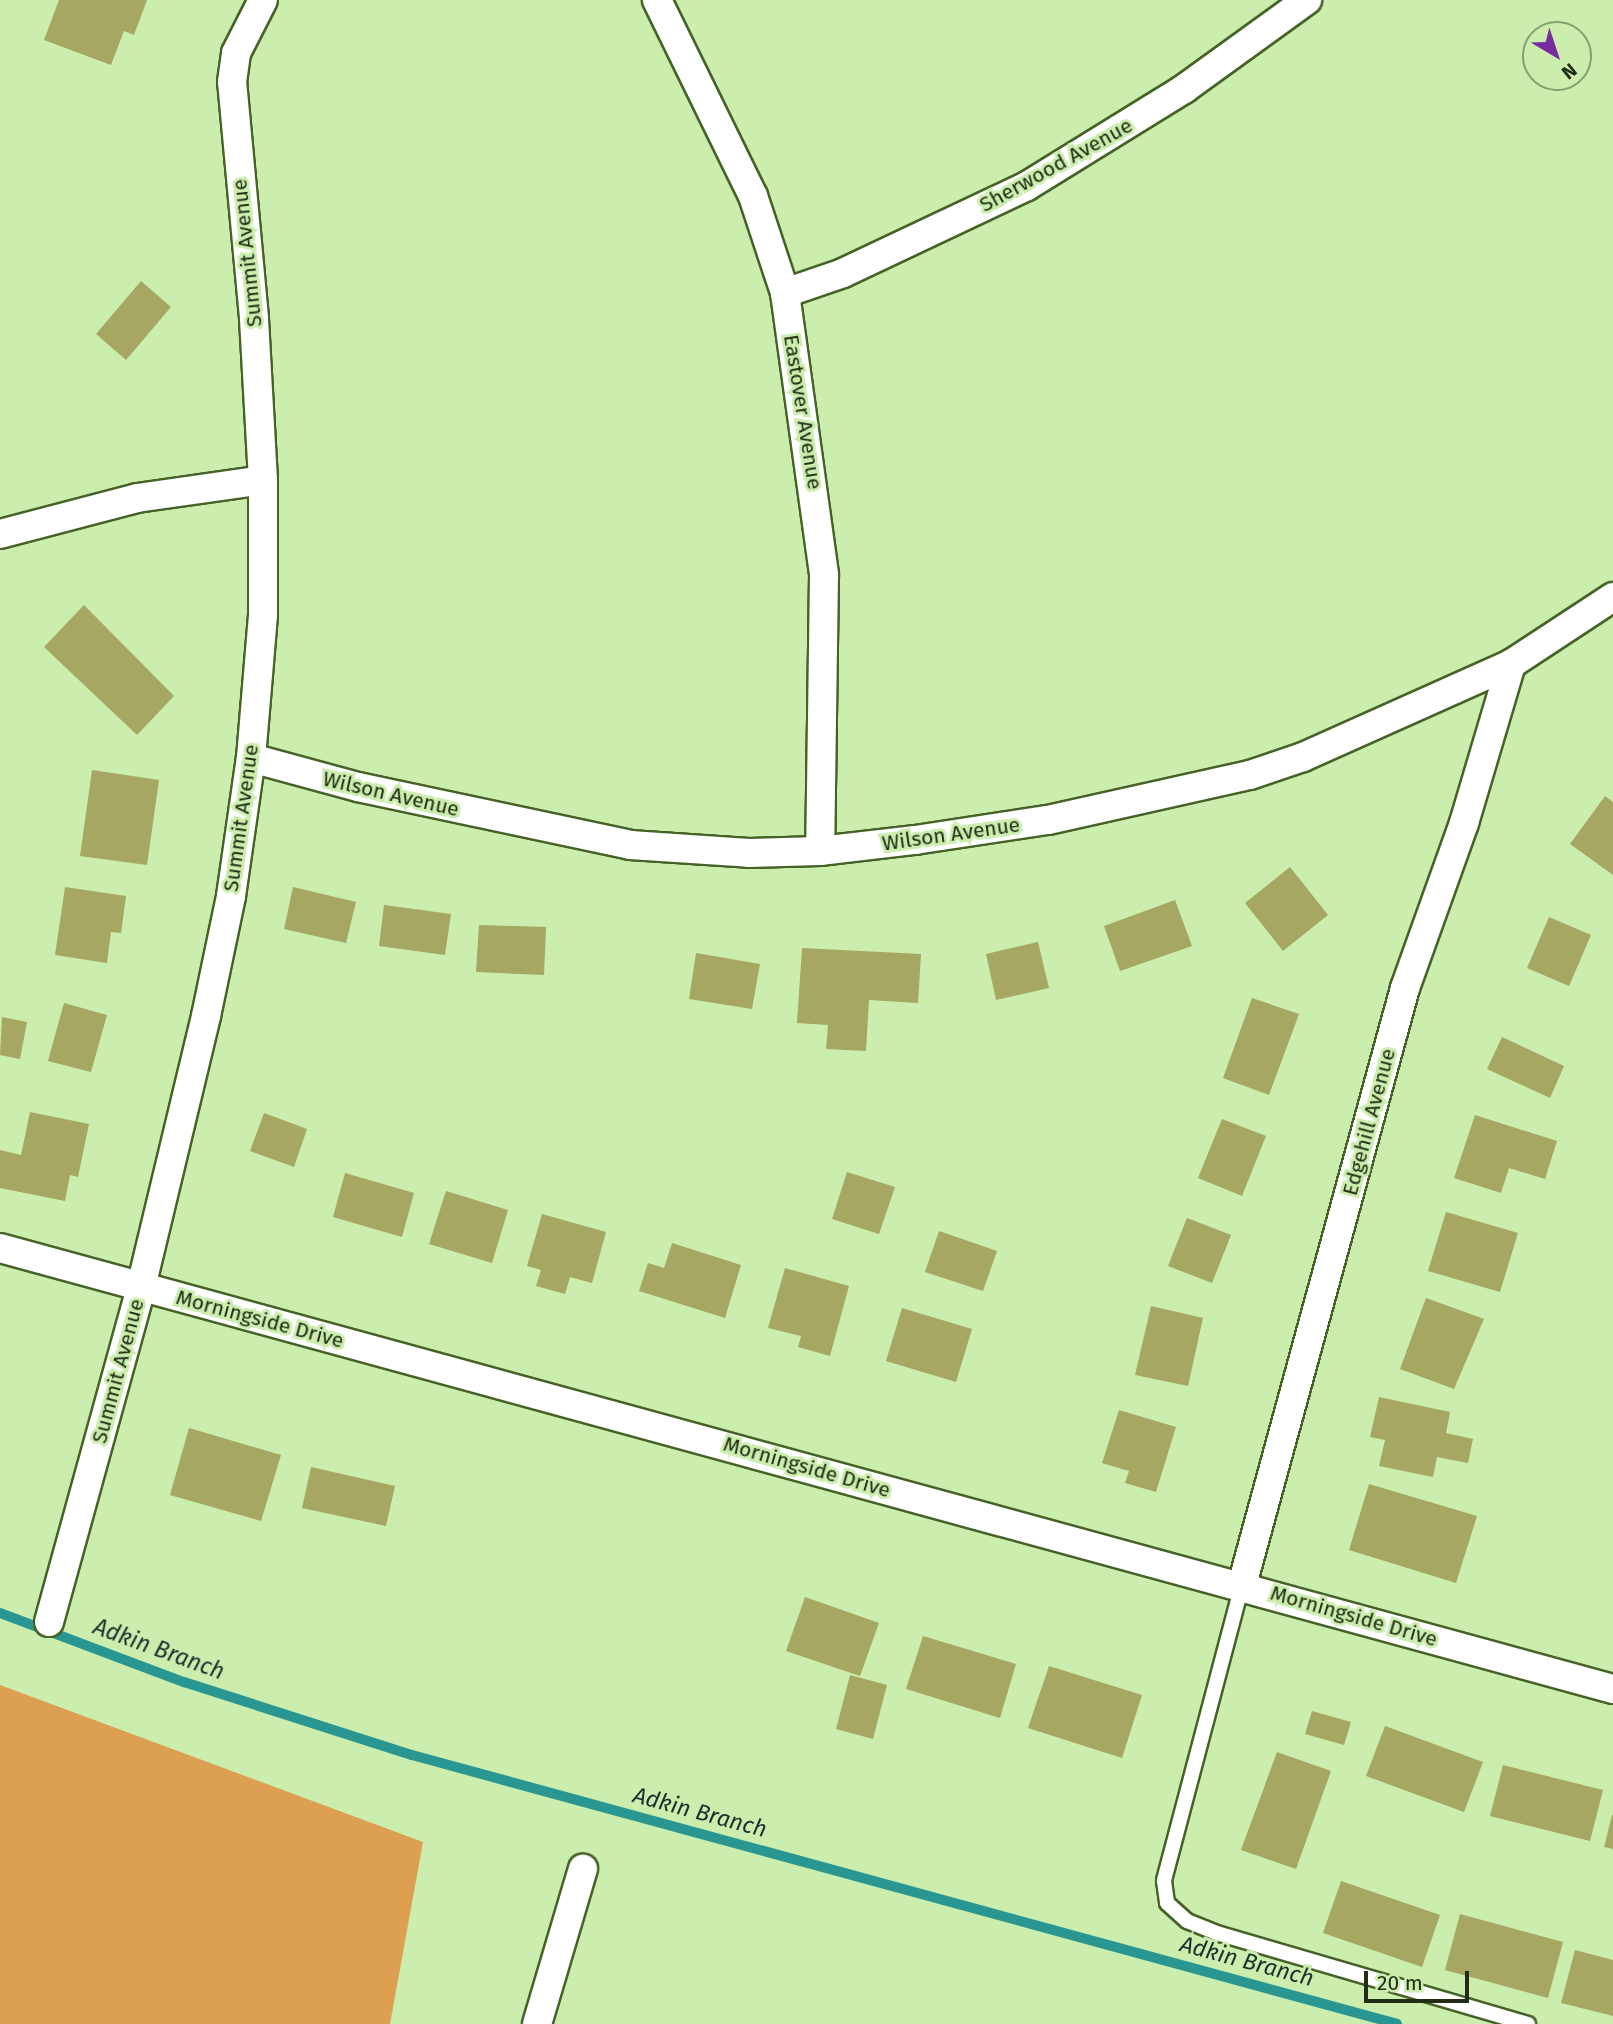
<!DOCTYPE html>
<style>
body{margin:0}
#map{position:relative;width:1613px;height:2024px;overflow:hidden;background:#cbedad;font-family:"Fira Sans",sans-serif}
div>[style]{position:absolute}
.forest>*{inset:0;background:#dd9f52}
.stream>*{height:10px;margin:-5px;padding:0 5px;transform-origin:5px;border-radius:5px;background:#299692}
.building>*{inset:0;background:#a5a762}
.roads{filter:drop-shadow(2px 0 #466227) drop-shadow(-2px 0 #466227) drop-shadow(0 2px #466227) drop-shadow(0 -2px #466227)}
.lane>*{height:14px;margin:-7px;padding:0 7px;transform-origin:7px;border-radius:7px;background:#fff}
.street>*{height:28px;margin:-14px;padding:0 14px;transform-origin:14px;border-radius:14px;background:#fff}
span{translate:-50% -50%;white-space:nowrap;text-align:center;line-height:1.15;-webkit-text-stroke:6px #cbedad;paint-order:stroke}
.street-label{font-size:21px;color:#212d14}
.water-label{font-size:23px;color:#18302e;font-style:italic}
.north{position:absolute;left:1522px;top:21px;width:70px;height:70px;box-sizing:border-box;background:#cbedad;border:2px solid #87a070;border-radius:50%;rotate:141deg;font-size:19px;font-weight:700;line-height:28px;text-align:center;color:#212d14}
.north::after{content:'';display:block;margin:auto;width:24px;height:32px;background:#762da0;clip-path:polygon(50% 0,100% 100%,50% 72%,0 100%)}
.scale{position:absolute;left:1364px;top:1971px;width:105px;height:32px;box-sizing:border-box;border:4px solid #212d14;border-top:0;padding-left:9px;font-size:21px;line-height:24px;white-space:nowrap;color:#212d14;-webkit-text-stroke:5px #cbedad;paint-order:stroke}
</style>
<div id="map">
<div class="forest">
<div style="clip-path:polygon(0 1685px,423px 1842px,390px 2024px,0 2024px)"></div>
</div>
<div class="stream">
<div style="left:0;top:1613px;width:197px;rotate:20.6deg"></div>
<div style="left:184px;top:1682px;width:239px;rotate:17.8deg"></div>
<div style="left:412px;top:1755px;width:1021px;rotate:15.27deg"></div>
</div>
<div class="building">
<div style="clip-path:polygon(59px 0,147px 0,134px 35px,124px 31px,111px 65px,44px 40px)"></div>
<div style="clip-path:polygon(141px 281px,171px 307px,126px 360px,96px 334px)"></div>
<div style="clip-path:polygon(84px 605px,174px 696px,137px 735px,44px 647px)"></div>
<div style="clip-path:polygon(92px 770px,159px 780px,147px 865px,80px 856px)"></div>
<div style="clip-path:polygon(1605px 796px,1613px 802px,1613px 875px,1570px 844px)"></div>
<div style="clip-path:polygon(1290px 867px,1328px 915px,1283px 951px,1245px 903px)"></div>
<div style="clip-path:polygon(65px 887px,126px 896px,121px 933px,111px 932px,107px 963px,55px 955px)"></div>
<div style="clip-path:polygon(293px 887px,356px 902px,346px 943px,284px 929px)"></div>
<div style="clip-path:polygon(1175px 900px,1192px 946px,1120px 971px,1104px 926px)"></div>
<div style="clip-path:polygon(384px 905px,451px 914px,445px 955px,379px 946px)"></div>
<div style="clip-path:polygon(1549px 917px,1591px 935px,1569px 986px,1527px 968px)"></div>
<div style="clip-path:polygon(479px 925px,546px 927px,544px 975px,476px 972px)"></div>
<div style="clip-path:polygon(1038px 942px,1049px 988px,996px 1000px,986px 954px)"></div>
<div style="clip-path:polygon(802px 948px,921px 954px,918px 1003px,869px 1000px,866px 1051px,826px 1049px,828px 1025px,797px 1023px)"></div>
<div style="clip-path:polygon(696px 953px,760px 964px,752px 1009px,689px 999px)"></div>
<div style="clip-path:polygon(1252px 998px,1299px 1014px,1269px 1095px,1223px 1078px)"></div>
<div style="clip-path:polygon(64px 1003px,107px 1015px,91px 1072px,48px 1061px)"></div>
<div style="clip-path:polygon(2px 1017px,27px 1022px,20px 1059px,0 1055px)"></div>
<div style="clip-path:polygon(1502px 1037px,1564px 1066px,1550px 1098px,1487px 1069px)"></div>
<div style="clip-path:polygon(30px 1112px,89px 1124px,78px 1177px,70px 1175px,65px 1201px,0 1188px,0 1150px,21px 1155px)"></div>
<div style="clip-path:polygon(264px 1113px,307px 1129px,294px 1167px,250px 1151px)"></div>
<div style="clip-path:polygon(1475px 1115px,1557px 1141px,1545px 1179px,1509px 1168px,1501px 1193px,1454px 1178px)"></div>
<div style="clip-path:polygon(1222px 1119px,1266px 1136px,1242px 1196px,1198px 1178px)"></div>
<div style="clip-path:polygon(847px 1172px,895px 1187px,879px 1234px,832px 1219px)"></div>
<div style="clip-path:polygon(345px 1173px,414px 1193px,402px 1237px,333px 1217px)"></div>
<div style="clip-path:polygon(446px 1191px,508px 1210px,492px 1263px,429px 1244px)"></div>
<div style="clip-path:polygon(1446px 1212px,1518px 1233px,1500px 1292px,1428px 1271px)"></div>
<div style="clip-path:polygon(542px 1214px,606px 1232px,592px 1283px,570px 1277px,565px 1294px,536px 1286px,541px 1270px,527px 1266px)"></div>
<div style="clip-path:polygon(1187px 1218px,1231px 1235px,1212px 1283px,1168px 1266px)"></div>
<div style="clip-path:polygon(939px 1231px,997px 1251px,983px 1291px,925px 1272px)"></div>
<div style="clip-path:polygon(672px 1243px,741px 1265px,725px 1318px,639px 1291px,648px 1263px,664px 1268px)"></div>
<div style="clip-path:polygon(785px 1268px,849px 1286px,830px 1356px,798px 1347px,801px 1336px,768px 1328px)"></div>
<div style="clip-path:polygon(1426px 1298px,1484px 1319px,1454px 1389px,1400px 1369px)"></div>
<div style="clip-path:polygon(1151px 1306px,1203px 1318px,1188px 1386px,1135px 1375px)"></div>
<div style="clip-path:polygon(902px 1308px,972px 1329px,956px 1382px,886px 1361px)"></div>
<div style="clip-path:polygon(1379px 1397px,1450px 1412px,1446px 1433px,1473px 1439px,1468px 1463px,1437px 1457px,1433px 1477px,1379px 1466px,1385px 1440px,1370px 1437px)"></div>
<div style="clip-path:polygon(1119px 1410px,1176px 1427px,1156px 1492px,1125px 1483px,1129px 1471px,1102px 1463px)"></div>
<div style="clip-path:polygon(189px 1428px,281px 1455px,261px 1521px,170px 1495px)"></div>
<div style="clip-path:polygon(311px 1467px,395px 1486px,386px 1526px,302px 1508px)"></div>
<div style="clip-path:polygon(1369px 1484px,1477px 1516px,1456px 1583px,1349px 1550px)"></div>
<div style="clip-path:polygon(805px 1597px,879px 1623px,860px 1676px,786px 1651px)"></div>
<div style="clip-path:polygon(923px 1636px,1016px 1664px,1000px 1718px,906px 1689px)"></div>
<div style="clip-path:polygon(1049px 1666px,1142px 1695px,1122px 1758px,1028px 1728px)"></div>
<div style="clip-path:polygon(850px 1675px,887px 1685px,873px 1739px,836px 1729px)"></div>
<div style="clip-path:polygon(1312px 1711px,1351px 1722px,1344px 1745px,1305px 1734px)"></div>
<div style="clip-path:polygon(1385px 1726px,1483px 1762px,1464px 1812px,1366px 1776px)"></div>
<div style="clip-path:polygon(1277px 1752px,1331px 1771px,1296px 1869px,1241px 1850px)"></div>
<div style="clip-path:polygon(1503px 1765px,1603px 1790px,1590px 1841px,1490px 1816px)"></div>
<div style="clip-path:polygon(1612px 1815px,1613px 1815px,1613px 1849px,1604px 1847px)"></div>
<div style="clip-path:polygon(1341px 1881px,1440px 1915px,1422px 1967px,1323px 1933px)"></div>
<div style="clip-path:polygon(1460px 1914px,1563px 1942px,1548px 1998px,1445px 1970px)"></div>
<div style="clip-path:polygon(1575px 1950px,1613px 1960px,1613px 2016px,1561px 2003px)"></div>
</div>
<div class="roads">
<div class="lane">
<div style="left:1242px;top:1585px;width:306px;rotate:104.8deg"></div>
<div style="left:1164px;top:1881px;width:22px;rotate:82deg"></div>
<div style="left:1167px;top:1903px;width:27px;rotate:42deg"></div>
<div style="left:1187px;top:1921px;width:35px;rotate:22deg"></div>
<div style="left:1220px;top:1934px;width:321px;rotate:16.3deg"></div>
</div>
<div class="street">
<div style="left:657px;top:0;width:218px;rotate:63.9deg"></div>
<div style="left:753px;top:196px;width:102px;rotate:71.7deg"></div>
<div style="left:785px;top:293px;width:285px;rotate:82.1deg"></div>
<div style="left:824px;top:575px;width:276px;rotate:90.8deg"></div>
<div style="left:785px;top:293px;width:61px;rotate:-19deg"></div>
<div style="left:843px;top:273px;width:204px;rotate:-25.3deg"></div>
<div style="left:1027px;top:186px;width:185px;rotate:-31.7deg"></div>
<div style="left:1184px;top:89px;width:152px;rotate:-35.9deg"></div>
<div style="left:0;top:534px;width:142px;rotate:-14.7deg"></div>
<div style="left:137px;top:498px;width:127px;rotate:-8.1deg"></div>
<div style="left:251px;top:758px;width:111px;rotate:15.2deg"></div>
<div style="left:358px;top:787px;width:278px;rotate:12deg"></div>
<div style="left:630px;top:845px;width:119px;rotate:3.8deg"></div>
<div style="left:749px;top:853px;width:71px;rotate:-1.6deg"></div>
<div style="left:820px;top:851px;width:96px;rotate:-6.6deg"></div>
<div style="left:915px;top:840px;width:134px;rotate:-8.6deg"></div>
<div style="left:1048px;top:820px;width:207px;rotate:-12.6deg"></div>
<div style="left:1250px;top:775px;width:56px;rotate:-18.8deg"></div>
<div style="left:1303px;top:757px;width:228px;rotate:-24.1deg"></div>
<div style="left:1511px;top:664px;width:122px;rotate:-33.3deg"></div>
<div style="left:0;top:1248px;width:1672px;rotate:15.29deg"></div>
<div style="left:1242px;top:1585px;width:619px;rotate:-74.73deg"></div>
<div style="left:1405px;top:988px;width:175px;rotate:-70.3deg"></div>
<div style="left:1464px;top:823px;width:166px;rotate:-73.5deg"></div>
<div style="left:49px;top:1622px;width:347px;rotate:-74.6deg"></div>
<div style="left:141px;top:1287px;width:279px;rotate:-76.5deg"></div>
<div style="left:206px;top:1016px;width:123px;rotate:-78.2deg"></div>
<div style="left:231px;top:896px;width:139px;rotate:-81.8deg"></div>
<div style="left:251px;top:758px;width:144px;rotate:-85.2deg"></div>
<div style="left:263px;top:615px;width:135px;rotate:-90deg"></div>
<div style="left:263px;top:480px;width:162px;rotate:-93.2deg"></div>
<div style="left:254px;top:318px;width:237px;rotate:-95.3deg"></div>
<div style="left:232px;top:82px;width:29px;rotate:-82deg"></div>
<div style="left:236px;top:53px;width:59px;rotate:-63deg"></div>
<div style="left:537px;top:2024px;width:162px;rotate:-73.5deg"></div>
</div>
</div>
<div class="street-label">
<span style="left:1056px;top:165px;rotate:-29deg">Sherwood Avenue</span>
<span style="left:247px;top:253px;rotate:-96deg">Summit Avenue</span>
<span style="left:803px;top:412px;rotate:81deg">Eastover Avenue</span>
<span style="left:391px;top:794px;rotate:13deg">Wilson Avenue</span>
<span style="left:241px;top:818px;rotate:-82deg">Summit Avenue</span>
<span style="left:951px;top:834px;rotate:-8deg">Wilson Avenue</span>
<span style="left:1369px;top:1122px;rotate:-75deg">Edgehill Avenue</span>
<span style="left:260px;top:1319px;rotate:15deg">Morningside Drive</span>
<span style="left:118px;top:1371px;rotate:-75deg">Summit Avenue</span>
<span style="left:807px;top:1467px;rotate:16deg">Morningside Drive</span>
<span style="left:1354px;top:1616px;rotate:16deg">Morningside Drive</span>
</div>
<div class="water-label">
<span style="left:159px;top:1649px;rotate:20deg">Adkin Branch</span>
<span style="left:700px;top:1812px;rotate:15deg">Adkin Branch</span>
<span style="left:1247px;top:1961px;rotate:15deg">Adkin Branch</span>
</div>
<div class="north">N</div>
<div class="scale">20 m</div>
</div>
